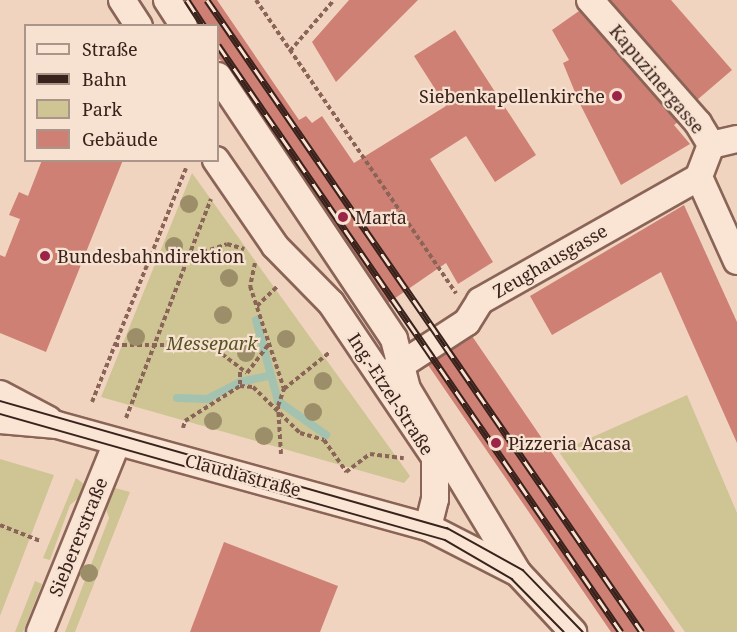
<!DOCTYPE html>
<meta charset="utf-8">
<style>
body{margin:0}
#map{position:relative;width:737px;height:632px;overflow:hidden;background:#f0d4c0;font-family:"Noto Serif",serif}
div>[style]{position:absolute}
.green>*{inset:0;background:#cec494}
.stream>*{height:8px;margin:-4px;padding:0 4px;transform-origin:4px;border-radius:4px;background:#a3c2b0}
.building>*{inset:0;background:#cf8074}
.path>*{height:4px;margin-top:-2px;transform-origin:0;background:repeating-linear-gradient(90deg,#8a6457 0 4.5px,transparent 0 7.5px)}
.roads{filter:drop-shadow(2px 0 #8a6457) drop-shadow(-2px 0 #8a6457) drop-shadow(0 2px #8a6457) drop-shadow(0 -2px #8a6457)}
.street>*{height:26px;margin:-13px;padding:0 13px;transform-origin:13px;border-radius:13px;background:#fae4d4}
.tram>*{height:1.5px;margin:-0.75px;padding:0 0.75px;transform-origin:0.75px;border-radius:0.75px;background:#39221c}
.rail>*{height:7px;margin-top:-3.5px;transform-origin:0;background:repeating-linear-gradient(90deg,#f7e1d0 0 14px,#39221c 0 28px);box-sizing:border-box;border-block:2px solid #39221c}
.trees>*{width:18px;height:18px;margin:-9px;border-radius:50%;background:#9b8e69}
.dots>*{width:16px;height:16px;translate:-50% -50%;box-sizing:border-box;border:3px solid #f7e1d0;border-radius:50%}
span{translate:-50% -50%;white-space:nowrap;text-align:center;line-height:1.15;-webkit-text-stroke:4.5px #f7e1d0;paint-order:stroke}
.street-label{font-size:18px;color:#39221c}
.poi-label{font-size:18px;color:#39221c}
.right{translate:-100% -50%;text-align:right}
.left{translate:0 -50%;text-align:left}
.park-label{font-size:18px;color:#565422;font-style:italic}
.legend{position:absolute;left:24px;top:24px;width:195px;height:138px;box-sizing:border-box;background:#f7e1d0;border:2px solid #ab9588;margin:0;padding:8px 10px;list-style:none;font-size:18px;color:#39221c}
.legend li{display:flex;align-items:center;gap:12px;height:30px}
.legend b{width:30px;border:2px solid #ab9588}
</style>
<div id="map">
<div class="green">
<div style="clip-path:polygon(192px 173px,410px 476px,404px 483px,101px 397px)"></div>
<div style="clip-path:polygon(687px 395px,737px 513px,737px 632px,685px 632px,559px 452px)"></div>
<div style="clip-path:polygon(0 459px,54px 475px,0 616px)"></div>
<div style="clip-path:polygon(76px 478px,84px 484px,81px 496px,70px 505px,50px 560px,43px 558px)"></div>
<div style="clip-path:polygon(115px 488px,130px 492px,75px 632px,65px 632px,109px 518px,106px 509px)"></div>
<div style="clip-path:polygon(35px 581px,42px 584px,23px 632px,15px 632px)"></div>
</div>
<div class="stream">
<div style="left:256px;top:320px;width:84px;rotate:74.8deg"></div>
<div style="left:278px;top:401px;width:59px;rotate:35.3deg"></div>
<div style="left:177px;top:398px;width:30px;rotate:2deg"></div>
<div style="left:207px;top:399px;width:37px;rotate:-27deg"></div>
<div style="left:240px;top:382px;width:30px;rotate:-12deg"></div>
</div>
<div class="building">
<div style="clip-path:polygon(185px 0,217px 0,299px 120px,306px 116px,312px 123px,322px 116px,354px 163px,446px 106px,414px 56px,455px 30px,536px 155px,495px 182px,466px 136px,430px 159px,493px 262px,458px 284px,446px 263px,388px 303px,230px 68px,218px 58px,218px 26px,199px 26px)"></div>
<div style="clip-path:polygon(349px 0,418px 0,336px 82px,312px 42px)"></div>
<div style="clip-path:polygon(610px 0,671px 0,732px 70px,697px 100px)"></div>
<div style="clip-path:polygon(579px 11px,678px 122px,674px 125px,690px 144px,621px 185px,579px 102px,563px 63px,569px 60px,552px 30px)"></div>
<div style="clip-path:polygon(42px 160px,123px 160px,46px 352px,0 333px,0 255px,5px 257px,20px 219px,9px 215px,19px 192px,28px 196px)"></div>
<div style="clip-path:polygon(684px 205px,737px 322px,737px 443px,661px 272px,552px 335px,530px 296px)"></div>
<div style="clip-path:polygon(472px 336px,604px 529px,675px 632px,611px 632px,561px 559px,428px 365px)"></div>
<div style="clip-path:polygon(224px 542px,338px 586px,320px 632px,190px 632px)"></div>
</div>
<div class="path">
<div style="left:256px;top:0;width:355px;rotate:55.7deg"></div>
<div style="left:290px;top:51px;width:67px;rotate:-49.2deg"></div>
<div style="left:189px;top:257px;width:40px;rotate:-18.9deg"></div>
<div style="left:227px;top:244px;width:18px;rotate:16deg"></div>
<div style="left:255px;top:263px;width:24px;rotate:102deg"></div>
<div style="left:250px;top:286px;width:108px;rotate:71.7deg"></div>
<div style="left:284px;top:389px;width:59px;rotate:-38.8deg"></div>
<div style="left:257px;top:306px;width:29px;rotate:-44deg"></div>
<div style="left:115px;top:345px;width:95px"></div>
<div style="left:210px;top:345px;width:46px;rotate:37.1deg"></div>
<div style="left:247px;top:373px;width:36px;rotate:-53deg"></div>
<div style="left:240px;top:372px;width:14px;rotate:90deg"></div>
<div style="left:92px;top:402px;width:252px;rotate:-68.1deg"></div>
<div style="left:126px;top:418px;width:235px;rotate:-68.8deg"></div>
<div style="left:183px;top:428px;width:7px;rotate:-74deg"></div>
<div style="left:185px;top:421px;width:65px;rotate:-32.5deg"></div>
<div style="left:240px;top:386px;width:13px;rotate:4deg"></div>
<div style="left:253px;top:387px;width:66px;rotate:44.4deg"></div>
<div style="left:300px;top:433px;width:25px;rotate:16deg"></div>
<div style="left:324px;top:440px;width:39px;rotate:55deg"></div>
<div style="left:346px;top:472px;width:30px;rotate:-37deg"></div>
<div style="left:370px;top:454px;width:34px;rotate:7deg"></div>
<div style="left:281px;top:454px;width:48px;rotate:-93.6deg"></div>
<div style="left:278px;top:406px;width:18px;rotate:-71deg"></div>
<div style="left:0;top:525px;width:43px;rotate:21.8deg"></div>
</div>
<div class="roads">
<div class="street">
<div style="left:122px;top:0;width:31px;rotate:57deg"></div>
<div style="left:167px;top:0;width:31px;rotate:57deg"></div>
<div style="left:590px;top:0;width:164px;rotate:48.7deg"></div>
<div style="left:698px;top:123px;width:26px;rotate:59deg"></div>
<div style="left:711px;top:145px;width:34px;rotate:111deg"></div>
<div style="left:699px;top:177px;width:92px;rotate:65.7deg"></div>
<div style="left:218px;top:76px;width:316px;rotate:56.2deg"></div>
<div style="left:394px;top:339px;width:52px;rotate:75.4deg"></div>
<div style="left:407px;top:389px;width:215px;rotate:58.9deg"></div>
<div style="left:711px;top:145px;width:27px;rotate:-13deg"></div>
<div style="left:216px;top:160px;width:104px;rotate:55.5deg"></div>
<div style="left:275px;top:246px;width:80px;rotate:45.5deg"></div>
<div style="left:331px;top:303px;width:186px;rotate:56deg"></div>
<div style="left:435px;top:457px;width:42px;rotate:90deg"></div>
<div style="left:435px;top:499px;width:29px;rotate:104deg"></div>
<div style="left:387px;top:374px;width:95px;rotate:-33deg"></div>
<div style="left:467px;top:322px;width:25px;rotate:-58deg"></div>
<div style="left:480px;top:301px;width:252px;rotate:-29.5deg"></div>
<div style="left:0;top:394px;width:55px;rotate:28deg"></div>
<div style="left:0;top:420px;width:57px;rotate:5deg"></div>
<div style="left:57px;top:425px;width:385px;rotate:15.4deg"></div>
<div style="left:428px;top:527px;width:101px;rotate:27.1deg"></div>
<div style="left:518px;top:573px;width:81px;rotate:47deg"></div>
<div style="left:40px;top:632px;width:205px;rotate:-67.9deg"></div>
</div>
</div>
<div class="tram">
<div style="left:0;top:401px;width:465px;rotate:15.9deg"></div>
<div style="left:447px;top:528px;width:87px;rotate:28.9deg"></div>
<div style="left:523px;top:570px;width:86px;rotate:45.9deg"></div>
<div style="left:0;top:414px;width:462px;rotate:15.8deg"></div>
<div style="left:445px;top:540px;width:78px;rotate:30.2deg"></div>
<div style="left:512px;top:579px;width:74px;rotate:45.5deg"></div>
</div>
<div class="rail">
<div style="left:187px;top:0;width:31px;rotate:57deg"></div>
<div style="left:207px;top:0;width:767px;rotate:55.46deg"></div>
<div style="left:218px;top:45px;width:712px;rotate:55.53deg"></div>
</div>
<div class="trees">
<div style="left:189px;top:204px"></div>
<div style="left:174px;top:246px"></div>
<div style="left:229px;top:278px"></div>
<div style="left:223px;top:315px"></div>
<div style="left:136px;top:337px"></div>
<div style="left:286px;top:339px"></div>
<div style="left:246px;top:353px"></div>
<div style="left:323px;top:381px"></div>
<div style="left:313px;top:412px"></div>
<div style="left:213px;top:421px"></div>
<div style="left:264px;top:436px"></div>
<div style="left:89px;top:573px"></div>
</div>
<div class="dots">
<div style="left:617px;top:96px;background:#9b2548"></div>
<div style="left:343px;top:217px;background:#9b2548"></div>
<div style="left:45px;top:256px;background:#9b2548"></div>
<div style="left:496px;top:443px;background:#9b2548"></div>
</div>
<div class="street-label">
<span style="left:657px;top:79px;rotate:50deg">Kapuzinergasse</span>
<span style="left:550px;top:261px;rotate:-30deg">Zeughausgasse</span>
<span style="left:391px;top:394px;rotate:57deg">Ing.-Etzel-Straße</span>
<span style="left:243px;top:475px;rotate:15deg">Claudiastraße</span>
<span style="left:78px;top:537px;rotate:-68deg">Siebererstraße</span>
</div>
<div class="poi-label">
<span class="right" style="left:605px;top:96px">Siebenkapellenkirche</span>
<span class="left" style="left:355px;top:217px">Marta</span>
<span class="left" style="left:57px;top:256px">Bundesbahndirektion</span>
<span class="left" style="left:508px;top:443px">Pizzeria Acasa</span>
</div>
<div class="park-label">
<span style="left:212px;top:343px">Messepark</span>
</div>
<ul class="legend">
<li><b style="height:8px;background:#fae4d4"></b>Straße</li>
<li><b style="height:8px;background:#39221c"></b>Bahn</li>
<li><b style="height:16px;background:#cec494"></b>Park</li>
<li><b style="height:16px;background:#cf8074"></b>Gebäude</li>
</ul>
</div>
